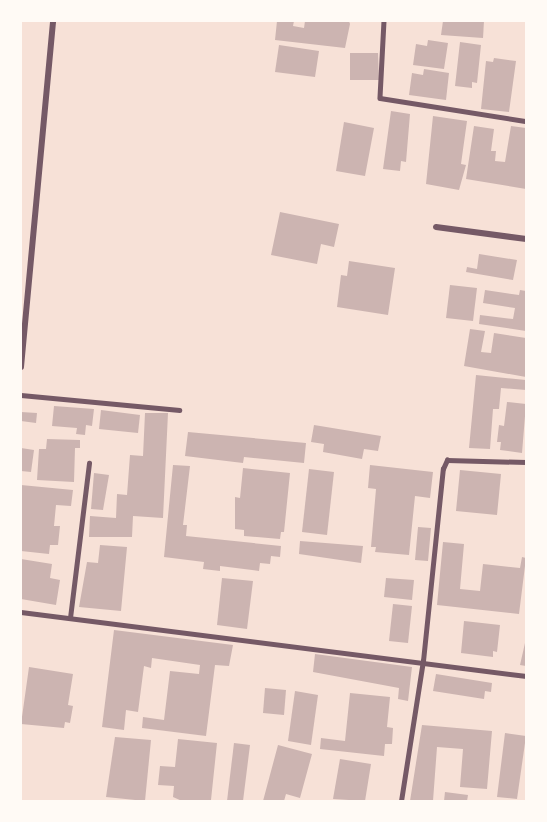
<!DOCTYPE html>
<style>
body{margin:0}
#map{position:relative;width:547px;height:822px;overflow:hidden;background:#f7e1d7;font-family:"Noto Sans",sans-serif}
div>[style]{position:absolute}
.building>*{inset:0;background:#ccb4b1}
.service>*{height:4.5px;margin:-2.25px;padding:0 2.25px;transform-origin:2.25px;border-radius:2.25px;background:#755966}
.minor>*{height:6px;margin:-3px;padding:0 3px;transform-origin:3px;border-radius:3px;background:#755966}
span{translate:-50% -50%;white-space:nowrap;text-align:center;line-height:1.15;-webkit-text-stroke:6px #fffaf5;paint-order:stroke}
.frame{position:absolute;inset:0;border:22px solid #fffaf5;pointer-events:none}
</style>
<div id="map">
<div class="building">
<div style="clip-path:polygon(277px 21px,294px 21px,293px 26px,304px 28px,305px 21px,349px 21px,350px 24px,345px 48px,275px 40px)"></div>
<div style="clip-path:polygon(443px 21px,484px 21px,483px 38px,441px 35px)"></div>
<div style="clip-path:polygon(428px 40px,448px 43px,444px 69px,413px 65px,416px 44px,427px 46px)"></div>
<div style="clip-path:polygon(460px 42px,481px 45px,477px 83px,472px 82px,472px 88px,455px 86px)"></div>
<div style="clip-path:polygon(279px 45px,319px 51px,315px 77px,275px 72px)"></div>
<div style="clip-path:polygon(350px 53px,378px 53px,379px 80px,350px 80px)"></div>
<div style="clip-path:polygon(494px 58px,516px 61px,509px 112px,481px 109px,486px 61px,493px 62px)"></div>
<div style="clip-path:polygon(424px 69px,449px 73px,446px 100px,409px 95px,412px 73px,423px 75px)"></div>
<div style="clip-path:polygon(391px 111px,410px 114px,406px 162px,401px 161px,400px 171px,383px 169px)"></div>
<div style="clip-path:polygon(433px 116px,467px 121px,461px 164px,466px 165px,459px 190px,426px 184px)"></div>
<div style="clip-path:polygon(344px 122px,374px 128px,365px 176px,336px 171px)"></div>
<div style="clip-path:polygon(474px 126px,494px 129px,491px 151px,496px 151px,495px 161px,505px 162px,511px 126px,526px 128px,526px 189px,466px 179px)"></div>
<div style="clip-path:polygon(280px 212px,339px 224px,334px 247px,321px 244px,317px 264px,271px 255px)"></div>
<div style="clip-path:polygon(479px 254px,517px 260px,513px 280px,466px 272px,467px 267px,477px 269px)"></div>
<div style="clip-path:polygon(349px 261px,395px 268px,388px 315px,337px 307px,341px 275px,347px 276px)"></div>
<div style="clip-path:polygon(450px 285px,477px 288px,473px 321px,446px 318px)"></div>
<div style="clip-path:polygon(485px 290px,519px 295px,520px 290px,526px 291px,526px 331px,479px 324px,480px 315px,513px 319px,515px 308px,483px 303px)"></div>
<div style="clip-path:polygon(470px 329px,485px 331px,481px 352px,491px 353px,494px 333px,526px 338px,526px 377px,464px 366px)"></div>
<div style="clip-path:polygon(476px 375px,526px 380px,526px 390px,501px 388px,499px 409px,493px 409px,490px 449px,469px 448px)"></div>
<div style="clip-path:polygon(507px 402px,526px 404px,522px 453px,500px 450px,501px 442px,497px 442px,499px 425px,504px 426px)"></div>
<div style="clip-path:polygon(54px 406px,94px 409px,92px 426px,86px 425px,85px 435px,76px 434px,77px 428px,52px 426px)"></div>
<div style="clip-path:polygon(101px 410px,140px 415px,138px 433px,99px 429px)"></div>
<div style="clip-path:polygon(21px 412px,37px 413px,36px 423px,21px 421px)"></div>
<div style="clip-path:polygon(145px 413px,168px 413px,163px 518px,133px 516px,132px 537px,89px 537px,90px 516px,116px 518px,117px 494px,127px 495px,130px 455px,143px 456px)"></div>
<div style="clip-path:polygon(314px 425px,381px 436px,378px 451px,364px 449px,362px 459px,323px 452px,324px 444px,311px 442px)"></div>
<div style="clip-path:polygon(188px 432px,306px 443px,304px 463px,244px 457px,243px 463px,185px 456px)"></div>
<div style="clip-path:polygon(47px 439px,80px 440px,80px 448px,75px 448px,74px 482px,37px 480px,39px 449px,46px 449px)"></div>
<div style="clip-path:polygon(21px 448px,34px 450px,31px 472px,21px 471px)"></div>
<div style="clip-path:polygon(173px 465px,190px 466px,183px 525px,187px 525px,186px 536px,281px 546px,280px 557px,271px 556px,270px 564px,260px 563px,259px 571px,220px 566px,220px 571px,203px 569px,204px 562px,164px 557px)"></div>
<div style="clip-path:polygon(370px 465px,433px 472px,430px 498px,415px 496px,409px 555px,375px 552px,376px 547px,371px 547px,376px 489px,368px 488px)"></div>
<div style="clip-path:polygon(243px 468px,290px 473px,284px 532px,281px 532px,280px 539px,244px 536px,244px 530px,235px 529px,235px 497px,240px 498px)"></div>
<div style="clip-path:polygon(309px 469px,334px 472px,327px 535px,302px 532px)"></div>
<div style="clip-path:polygon(460px 470px,501px 474px,497px 515px,456px 511px)"></div>
<div style="clip-path:polygon(94px 473px,109px 475px,103px 510px,91px 509px)"></div>
<div style="clip-path:polygon(21px 485px,73px 490px,71px 506px,56px 505px,54px 526px,60px 526px,58px 545px,50px 545px,49px 554px,21px 551px)"></div>
<div style="clip-path:polygon(418px 527px,431px 528px,428px 561px,415px 560px)"></div>
<div style="clip-path:polygon(300px 541px,363px 546px,361px 563px,299px 554px)"></div>
<div style="clip-path:polygon(443px 542px,464px 544px,460px 589px,480px 591px,483px 564px,520px 568px,522px 557px,526px 558px,519px 614px,437px 605px)"></div>
<div style="clip-path:polygon(100px 545px,127px 547px,121px 611px,79px 607px,87px 562px,98px 563px)"></div>
<div style="clip-path:polygon(21px 559px,52px 564px,50px 578px,60px 580px,56px 605px,21px 599px)"></div>
<div style="clip-path:polygon(222px 578px,253px 581px,247px 629px,217px 625px)"></div>
<div style="clip-path:polygon(386px 578px,414px 580px,412px 600px,384px 597px)"></div>
<div style="clip-path:polygon(393px 604px,412px 606px,408px 643px,389px 641px)"></div>
<div style="clip-path:polygon(464px 621px,500px 625px,497px 652px,493px 651px,493px 657px,461px 653px)"></div>
<div style="clip-path:polygon(114px 630px,233px 645px,229px 666px,215px 665px,206px 736px,142px 728px,143px 717px,164px 720px,170px 671px,199px 674px,200px 665px,152px 658px,151px 668px,144px 666px,138px 712px,126px 710px,124px 730px,102px 727px)"></div>
<div style="clip-path:polygon(525px 643px,526px 643px,526px 666px,520px 665px)"></div>
<div style="clip-path:polygon(315px 654px,412px 667px,408px 701px,398px 699px,399px 688px,313px 672px)"></div>
<div style="clip-path:polygon(29px 667px,73px 674px,68px 705px,73px 706px,70px 723px,65px 722px,64px 728px,21px 724px)"></div>
<div style="clip-path:polygon(436px 674px,492px 683px,491px 692px,485px 691px,484px 699px,433px 691px)"></div>
<div style="clip-path:polygon(265px 688px,286px 690px,284px 715px,263px 713px)"></div>
<div style="clip-path:polygon(295px 691px,318px 695px,311px 745px,288px 741px)"></div>
<div style="clip-path:polygon(350px 693px,390px 697px,387px 727px,393px 728px,392px 744px,385px 744px,384px 756px,320px 749px,321px 738px,345px 741px)"></div>
<div style="clip-path:polygon(422px 725px,492px 731px,487px 789px,460px 787px,463px 749px,437px 747px,433px 801px,410px 801px)"></div>
<div style="clip-path:polygon(505px 733px,526px 736px,517px 799px,497px 797px)"></div>
<div style="clip-path:polygon(115px 737px,151px 740px,145px 801px,106px 797px)"></div>
<div style="clip-path:polygon(178px 739px,217px 743px,211px 800px,182px 801px,173px 797px,174px 786px,158px 785px,160px 766px,175px 767px)"></div>
<div style="clip-path:polygon(234px 743px,250px 745px,243px 801px,227px 801px)"></div>
<div style="clip-path:polygon(278px 745px,312px 754px,300px 798px,286px 794px,284px 801px,263px 801px)"></div>
<div style="clip-path:polygon(340px 759px,371px 764px,365px 801px,333px 799px)"></div>
<div style="clip-path:polygon(445px 792px,468px 795px,467px 801px,444px 801px)"></div>
</div>
<div class="service">
<div style="left:384px;top:21px;width:77px;rotate:93deg"></div>
<div style="left:380px;top:98px;width:148px;rotate:9deg"></div>
<div style="left:21px;top:395px;width:159px;rotate:5.4deg"></div>
<div style="left:21px;top:612px;width:509px;rotate:7.22deg"></div>
<div style="left:70px;top:618px;width:156px;rotate:-83deg"></div>
<div style="left:401px;top:801px;width:142px;rotate:-81.1deg"></div>
<div style="left:423px;top:661px;width:193px;rotate:-84.1deg"></div>
<div style="left:443px;top:469px;width:10px;rotate:-66deg"></div>
<div style="left:447px;top:460px;width:79px;rotate:1.5deg"></div>
</div>
<div class="minor">
<div style="left:436px;top:227px;width:91px;rotate:7.6deg"></div>
<div style="left:21px;top:367px;width:347px;rotate:-84.7deg"></div>
</div>
<div class="frame"></div>
</div>
